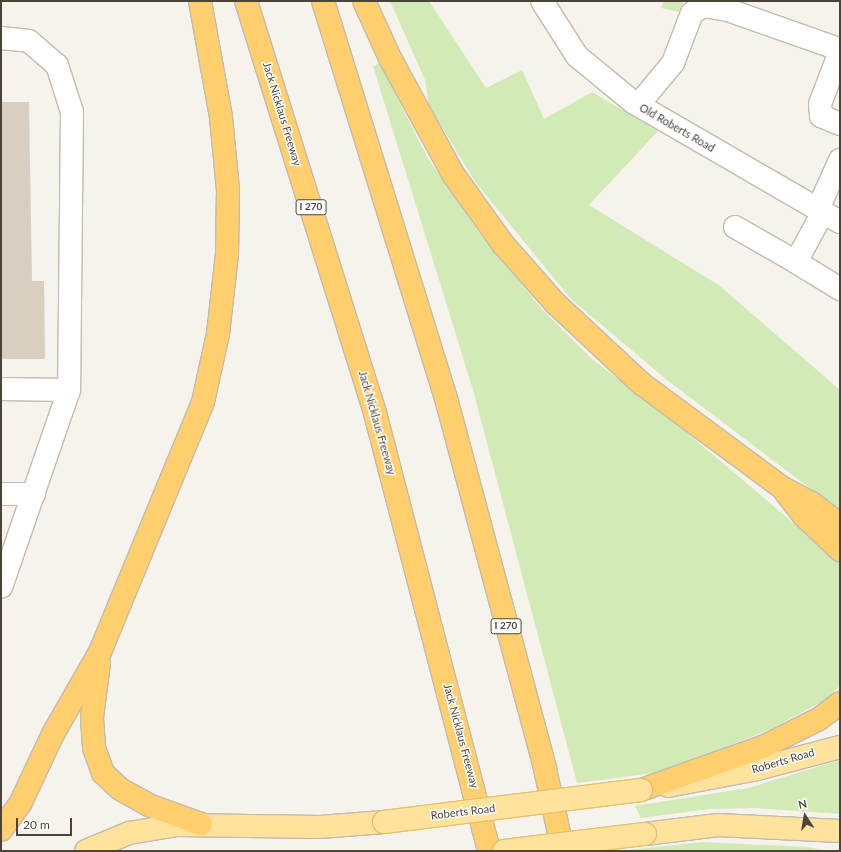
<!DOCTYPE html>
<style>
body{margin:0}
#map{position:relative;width:841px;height:852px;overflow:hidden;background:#f6f3ec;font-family:Lato,sans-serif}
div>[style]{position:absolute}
.green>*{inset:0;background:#d2eab5}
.building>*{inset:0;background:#d8cfc1}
.roads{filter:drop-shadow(1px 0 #c2bbae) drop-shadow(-1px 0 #c2bbae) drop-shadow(0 1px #c2bbae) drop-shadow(0 -1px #c2bbae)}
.minor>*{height:22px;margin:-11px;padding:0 11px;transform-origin:11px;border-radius:11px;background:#fff}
.major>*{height:22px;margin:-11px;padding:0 11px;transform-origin:11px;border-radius:11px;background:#ffe39c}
.highway>*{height:22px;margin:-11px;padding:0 11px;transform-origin:11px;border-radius:11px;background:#ffcf6e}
.bridges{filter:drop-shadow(1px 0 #e6c16a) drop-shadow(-1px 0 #e6c16a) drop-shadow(0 1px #e6c16a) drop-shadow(0 -1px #e6c16a)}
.major-bridge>*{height:22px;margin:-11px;padding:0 11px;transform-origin:11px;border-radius:11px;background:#ffe39c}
span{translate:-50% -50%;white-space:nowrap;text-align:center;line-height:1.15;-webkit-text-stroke:3px #fff;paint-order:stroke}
.shield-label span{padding:1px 3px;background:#fff;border:1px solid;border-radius:3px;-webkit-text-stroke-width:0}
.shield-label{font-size:10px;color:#4b4439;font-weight:700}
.street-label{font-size:11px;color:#4b4439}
.frame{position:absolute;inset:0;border:2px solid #4b4439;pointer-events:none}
.north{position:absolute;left:785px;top:796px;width:40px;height:40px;-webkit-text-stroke:3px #fff;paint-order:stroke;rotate:348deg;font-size:11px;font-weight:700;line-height:16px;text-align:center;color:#4b4439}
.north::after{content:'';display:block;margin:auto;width:14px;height:18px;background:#4b4439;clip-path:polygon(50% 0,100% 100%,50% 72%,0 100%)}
.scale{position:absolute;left:16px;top:818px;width:56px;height:18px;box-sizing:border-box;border:2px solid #4b4439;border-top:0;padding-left:5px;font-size:12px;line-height:14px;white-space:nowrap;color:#4b4439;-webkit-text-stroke:3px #fff;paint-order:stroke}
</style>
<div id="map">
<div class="green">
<div style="clip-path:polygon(390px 1px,429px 1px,486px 88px,522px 70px,544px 119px,592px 92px,658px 131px,589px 205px,720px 286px,840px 390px,840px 511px,667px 380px,571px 299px,476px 183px,429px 106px,425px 80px)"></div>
<div style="clip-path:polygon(664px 1px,683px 1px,679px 12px,661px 8px)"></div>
<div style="clip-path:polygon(380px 63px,427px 157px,479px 233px,541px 308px,592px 359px,672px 420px,837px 560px,840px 566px,840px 685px,829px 698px,769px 730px,662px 772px,577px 783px,473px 390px,373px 66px)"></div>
<div style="clip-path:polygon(840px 760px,840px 814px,755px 808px,710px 809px,641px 818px,635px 806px,748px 788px)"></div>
<div style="clip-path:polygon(703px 842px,808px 847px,826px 851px,618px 851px)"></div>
</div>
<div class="building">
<div style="clip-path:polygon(1px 102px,29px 102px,32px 281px,44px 281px,45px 359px,1px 359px)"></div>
</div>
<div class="roads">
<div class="minor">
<div style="left:542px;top:1px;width:65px;rotate:57.5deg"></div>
<div style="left:577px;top:56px;width:72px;rotate:39.4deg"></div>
<div style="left:633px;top:102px;width:239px;rotate:30.1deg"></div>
<div style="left:1px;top:38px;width:28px;rotate:6deg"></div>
<div style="left:29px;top:41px;width:37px;rotate:41deg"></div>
<div style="left:57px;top:65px;width:49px;rotate:72.3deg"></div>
<div style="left:72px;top:112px;width:278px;rotate:90.6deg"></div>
<div style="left:69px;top:390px;width:208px;rotate:109deg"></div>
<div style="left:638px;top:105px;width:55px;rotate:-50.2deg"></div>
<div style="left:673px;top:63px;width:53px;rotate:-69.2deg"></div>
<div style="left:692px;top:13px;width:13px;rotate:-32deg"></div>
<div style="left:703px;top:6px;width:25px;rotate:9deg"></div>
<div style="left:728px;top:10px;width:114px;rotate:19.4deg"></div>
<div style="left:836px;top:48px;width:9px;rotate:77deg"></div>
<div style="left:838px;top:57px;width:50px;rotate:111deg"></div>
<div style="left:820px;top:104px;width:12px;rotate:85deg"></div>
<div style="left:821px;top:116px;width:21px;rotate:23deg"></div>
<div style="left:818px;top:209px;width:54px;rotate:-65.8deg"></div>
<div style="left:735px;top:227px;width:70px;rotate:29.8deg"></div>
<div style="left:796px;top:262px;width:57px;rotate:-61.6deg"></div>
<div style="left:796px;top:262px;width:52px;rotate:31.5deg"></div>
<div style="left:1px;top:389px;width:68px;rotate:0.8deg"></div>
<div style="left:1px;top:494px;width:33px"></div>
</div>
<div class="major">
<div style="left:668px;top:786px;width:86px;rotate:-10.7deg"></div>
<div style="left:753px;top:770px;width:90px;rotate:-14.8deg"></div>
<div style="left:645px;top:834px;width:74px;rotate:-7deg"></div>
<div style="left:718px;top:825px;width:122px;rotate:2.8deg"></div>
<div style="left:86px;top:851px;width:47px;rotate:-22.7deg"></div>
<div style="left:129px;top:833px;width:49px;rotate:-9.5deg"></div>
<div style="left:177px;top:825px;width:143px;rotate:0.8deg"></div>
<div style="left:320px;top:827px;width:64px;rotate:-4.5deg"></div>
</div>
<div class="highway">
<div style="left:246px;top:1px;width:432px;rotate:72.6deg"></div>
<div style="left:375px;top:413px;width:453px;rotate:75.4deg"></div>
<div style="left:323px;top:1px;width:420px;rotate:72.8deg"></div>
<div style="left:447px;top:402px;width:380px;rotate:75deg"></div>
<div style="left:545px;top:769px;width:84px;rotate:77.6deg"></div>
<div style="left:364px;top:1px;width:63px;rotate:65.5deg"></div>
<div style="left:390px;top:58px;width:132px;rotate:61.5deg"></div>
<div style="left:453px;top:174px;width:86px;rotate:54.5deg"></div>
<div style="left:503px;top:244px;width:79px;rotate:48.6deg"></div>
<div style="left:555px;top:303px;width:119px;rotate:43deg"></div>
<div style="left:642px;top:384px;width:173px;rotate:36.5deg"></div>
<div style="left:781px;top:487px;width:36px;rotate:28deg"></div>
<div style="left:813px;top:504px;width:34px;rotate:38deg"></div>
<div style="left:786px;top:493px;width:29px;rotate:52deg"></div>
<div style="left:804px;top:516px;width:50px;rotate:43.4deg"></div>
<div style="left:99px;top:663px;width:55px;rotate:97.3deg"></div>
<div style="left:92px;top:718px;width:30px;rotate:86deg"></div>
<div style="left:94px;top:748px;width:27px;rotate:70deg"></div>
<div style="left:103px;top:773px;width:23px;rotate:43deg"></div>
<div style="left:120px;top:789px;width:35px;rotate:29deg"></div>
<div style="left:151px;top:806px;width:53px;rotate:19.8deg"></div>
<div style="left:641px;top:790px;width:132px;rotate:-19.5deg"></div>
<div style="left:765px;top:746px;width:60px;rotate:-26.6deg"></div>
<div style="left:819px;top:719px;width:26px;rotate:-37deg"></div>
<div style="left:1px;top:830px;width:34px;rotate:-54deg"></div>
<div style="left:21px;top:802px;width:75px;rotate:-64.8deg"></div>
<div style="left:53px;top:734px;width:95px;rotate:-60.2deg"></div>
<div style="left:100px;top:652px;width:270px;rotate:-67.6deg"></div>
<div style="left:203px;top:402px;width:70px;rotate:-77.6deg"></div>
<div style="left:218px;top:334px;width:81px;rotate:-83.6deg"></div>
<div style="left:227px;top:254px;width:64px;rotate:-89.1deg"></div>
<div style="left:228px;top:190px;width:73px;rotate:-95.5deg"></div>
<div style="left:221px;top:117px;width:118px;rotate:-100.3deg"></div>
</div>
</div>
<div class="bridges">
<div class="major-bridge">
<div style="left:384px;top:822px;width:259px;rotate:-7.1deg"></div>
<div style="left:504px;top:851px;width:142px;rotate:-6.9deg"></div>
</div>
</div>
<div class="shield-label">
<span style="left:311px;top:207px">I 270</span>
<span style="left:506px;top:626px">I 270</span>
</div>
<div class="street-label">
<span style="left:282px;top:114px;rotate:73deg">Jack Nicklaus Freeway</span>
<span style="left:677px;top:128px;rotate:30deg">Old Roberts Road</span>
<span style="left:377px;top:423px;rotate:74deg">Jack Nicklaus Freeway</span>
<span style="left:461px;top:736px;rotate:75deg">Jack Nicklaus Freeway</span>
<span style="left:783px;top:761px;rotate:-16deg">Roberts Road</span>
<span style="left:463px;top:812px;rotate:-7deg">Roberts Road</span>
</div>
<div class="frame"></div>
<div class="north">N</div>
<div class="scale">20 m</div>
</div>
